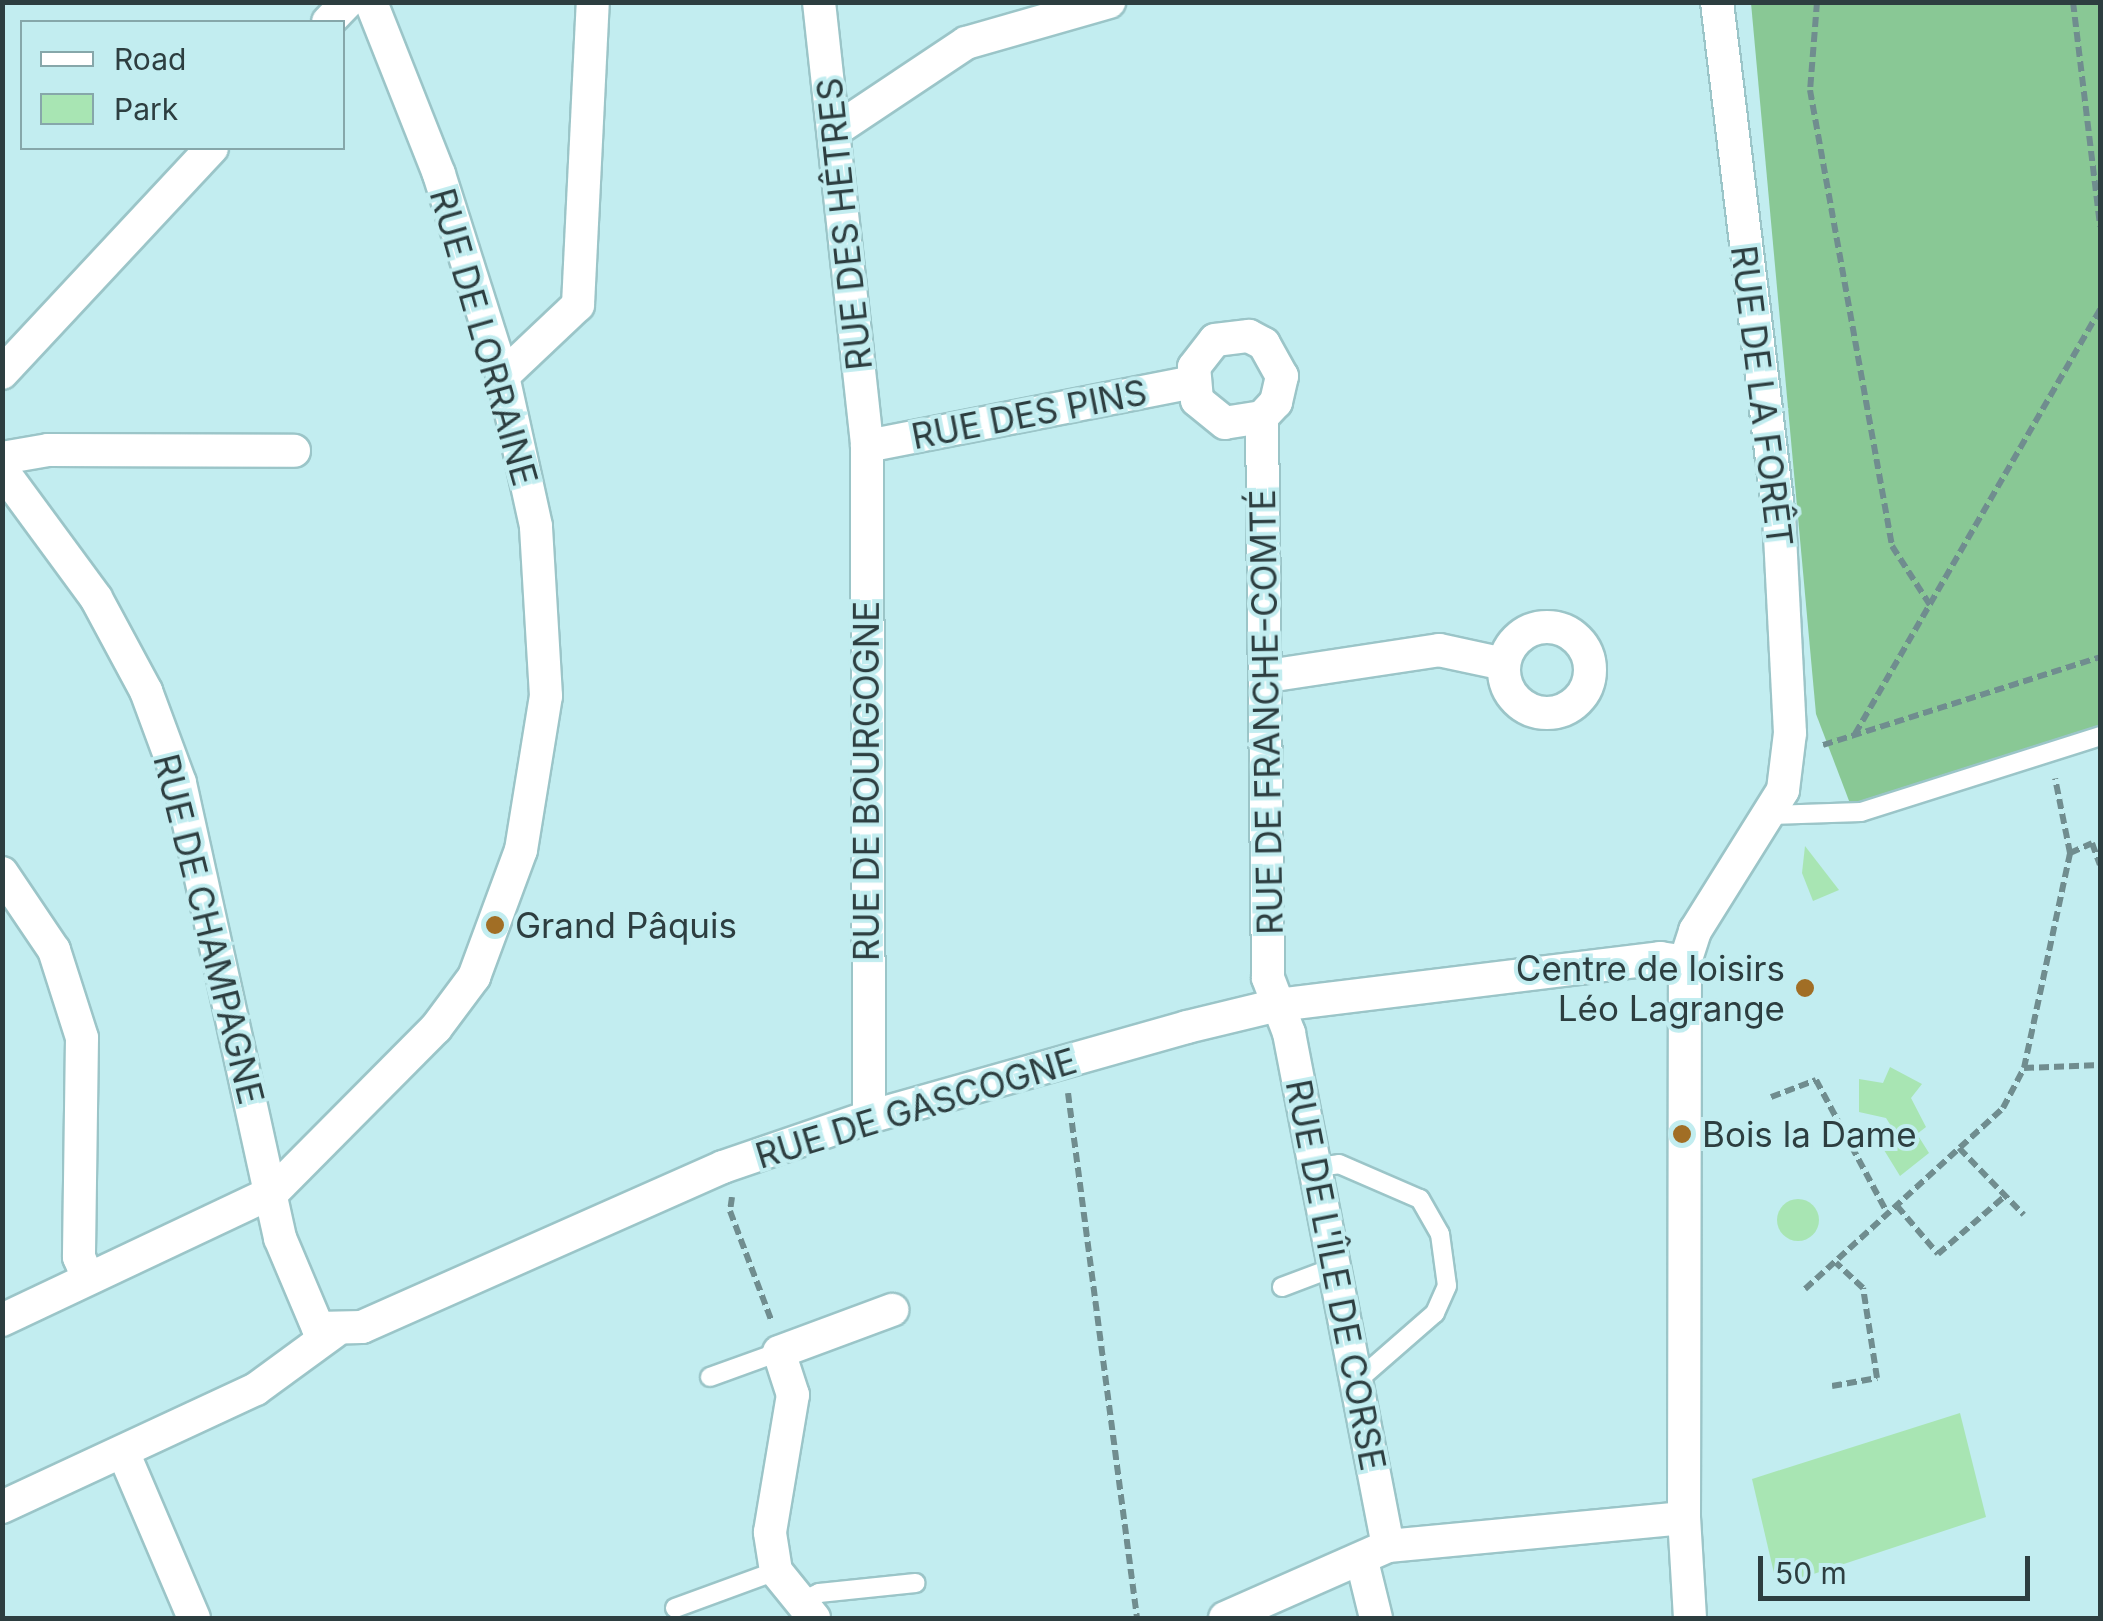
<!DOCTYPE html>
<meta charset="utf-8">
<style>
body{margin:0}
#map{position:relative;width:2103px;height:1621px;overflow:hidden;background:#c2edf0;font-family:Inter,sans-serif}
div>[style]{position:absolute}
.green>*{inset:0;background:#a8e5b3}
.round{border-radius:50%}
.forest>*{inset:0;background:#89c895}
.path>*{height:6px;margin-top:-3px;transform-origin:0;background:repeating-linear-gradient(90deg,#708d8f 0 10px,transparent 0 15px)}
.roads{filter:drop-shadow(2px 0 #9bc5c8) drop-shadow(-2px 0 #9bc5c8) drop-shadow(0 2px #9bc5c8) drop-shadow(0 -2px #9bc5c8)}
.service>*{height:18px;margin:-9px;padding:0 9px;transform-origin:9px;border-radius:9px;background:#fff}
.minor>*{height:32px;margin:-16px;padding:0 16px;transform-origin:16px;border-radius:16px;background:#fff}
.minor>.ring{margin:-16px;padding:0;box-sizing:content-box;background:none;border:32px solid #fff;border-radius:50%}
.dots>*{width:28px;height:28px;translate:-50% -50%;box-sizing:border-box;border:5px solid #c2edf0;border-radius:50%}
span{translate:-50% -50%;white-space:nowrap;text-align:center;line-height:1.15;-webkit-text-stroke:8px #c2edf0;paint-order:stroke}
.street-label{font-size:35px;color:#2d3e40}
.poi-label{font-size:35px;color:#2d3e40}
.left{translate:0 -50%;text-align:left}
.right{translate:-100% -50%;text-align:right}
.frame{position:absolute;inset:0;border:5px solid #2d3e40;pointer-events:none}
.legend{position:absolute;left:20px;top:20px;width:325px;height:130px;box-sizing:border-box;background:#c2edf0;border:2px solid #86a7aa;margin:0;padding:12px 18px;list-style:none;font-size:30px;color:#2d3e40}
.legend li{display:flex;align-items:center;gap:20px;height:50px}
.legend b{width:50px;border:2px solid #86a7aa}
.scale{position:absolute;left:1758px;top:1556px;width:272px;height:45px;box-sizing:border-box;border:5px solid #2d3e40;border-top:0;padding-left:12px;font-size:30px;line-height:35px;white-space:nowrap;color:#2d3e40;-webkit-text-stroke:8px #c2edf0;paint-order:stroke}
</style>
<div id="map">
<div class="green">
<div style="clip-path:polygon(1805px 846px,1839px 890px,1813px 901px,1802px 873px)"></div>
<div style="clip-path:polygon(1890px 1067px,1922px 1084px,1911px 1098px,1926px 1127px,1917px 1134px,1929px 1153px,1900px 1176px,1876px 1137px,1893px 1129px,1886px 1118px,1859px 1112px,1859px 1079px,1883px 1083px)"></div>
<div class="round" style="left:1777px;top:1199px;width:42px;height:42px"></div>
<div style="clip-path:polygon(1960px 1413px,1986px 1517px,1777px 1586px,1752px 1479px)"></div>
</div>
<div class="forest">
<div style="clip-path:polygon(1751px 3px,2100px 3px,2100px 728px,1851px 806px,1816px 714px)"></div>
</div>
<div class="path">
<div style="left:1817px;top:2px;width:88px;rotate:94.5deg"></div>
<div style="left:1810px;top:90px;width:463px;rotate:79.8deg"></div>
<div style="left:1892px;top:546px;width:70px;rotate:57.2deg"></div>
<div style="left:2073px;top:2px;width:226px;rotate:83.1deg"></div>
<div style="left:1855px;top:734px;width:491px;rotate:-60deg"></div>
<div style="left:1823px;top:745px;width:291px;rotate:-17.6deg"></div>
<div style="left:2070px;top:853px;width:24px;rotate:-24deg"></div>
<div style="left:2092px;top:843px;width:23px;rotate:70deg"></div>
<div style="left:2024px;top:1068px;width:76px;rotate:-2.3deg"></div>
<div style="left:1068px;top:1093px;width:530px;rotate:82.51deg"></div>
<div style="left:1771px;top:1097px;width:48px;rotate:-20.7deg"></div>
<div style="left:1816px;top:1080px;width:152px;rotate:61.8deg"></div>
<div style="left:1959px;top:1148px;width:93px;rotate:45.9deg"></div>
<div style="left:732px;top:1197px;width:14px;rotate:98deg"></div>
<div style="left:730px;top:1211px;width:119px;rotate:69.3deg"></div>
<div style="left:1897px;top:1206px;width:63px;rotate:49.5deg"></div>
<div style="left:1938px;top:1254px;width:89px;rotate:-40.9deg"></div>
<div style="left:1805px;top:1289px;width:268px;rotate:-42.4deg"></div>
<div style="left:2003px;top:1108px;width:45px;rotate:-62.3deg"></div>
<div style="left:2024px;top:1068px;width:220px;rotate:-77.9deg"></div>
<div style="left:2070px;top:853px;width:76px;rotate:-101.3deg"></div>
<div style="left:1832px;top:1386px;width:46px;rotate:-10.1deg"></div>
<div style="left:1877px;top:1378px;width:91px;rotate:-98.8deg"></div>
<div style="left:1863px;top:1288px;width:37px;rotate:-137deg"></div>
</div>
<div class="roads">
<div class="service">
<div style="left:1771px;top:815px;width:90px;rotate:-1.9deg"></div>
<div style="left:1861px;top:812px;width:251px;rotate:-17.6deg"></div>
<div style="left:1316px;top:1167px;width:23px;rotate:-7deg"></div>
<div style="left:1339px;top:1164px;width:88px;rotate:23.4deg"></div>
<div style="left:1420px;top:1199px;width:40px;rotate:60.3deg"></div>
<div style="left:1440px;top:1234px;width:52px;rotate:82.3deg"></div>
<div style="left:1447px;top:1286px;width:30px;rotate:114deg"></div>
<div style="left:1435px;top:1313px;width:105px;rotate:138.9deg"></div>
<div style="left:1282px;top:1287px;width:57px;rotate:-20.7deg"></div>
<div style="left:710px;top:1377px;width:73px;rotate:-19.9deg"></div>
<div style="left:800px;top:1602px;width:21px;rotate:-25deg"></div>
<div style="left:819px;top:1593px;width:97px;rotate:-5.9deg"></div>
<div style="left:675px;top:1608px;width:108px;rotate:-20.1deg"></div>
</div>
<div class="minor">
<div style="left:819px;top:2px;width:447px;rotate:83.8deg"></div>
<div style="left:867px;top:446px;width:671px;rotate:89.83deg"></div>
<div style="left:328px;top:22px;width:28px;rotate:-46deg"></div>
<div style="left:837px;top:129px;width:155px;rotate:-33.7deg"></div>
<div style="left:966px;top:43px;width:149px;rotate:-16deg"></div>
<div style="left:2px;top:373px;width:308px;rotate:-47deg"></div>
<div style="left:503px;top:376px;width:103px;rotate:-43.4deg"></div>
<div style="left:578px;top:305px;width:303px;rotate:-87.2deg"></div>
<div style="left:1262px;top:417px;width:37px;rotate:171deg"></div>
<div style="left:1225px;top:423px;width:36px;rotate:-141deg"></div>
<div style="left:1197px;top:400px;width:33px;rotate:-95deg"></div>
<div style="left:1194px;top:367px;width:34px;rotate:-52deg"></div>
<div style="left:1215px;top:340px;width:34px;rotate:-7deg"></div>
<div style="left:1249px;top:336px;width:17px;rotate:28deg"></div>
<div style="left:1264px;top:344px;width:37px;rotate:61deg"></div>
<div style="left:1282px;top:376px;width:27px;rotate:103deg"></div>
<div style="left:1276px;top:402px;width:21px;rotate:133deg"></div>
<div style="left:1262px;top:417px;width:561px;rotate:89.39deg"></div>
<div style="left:1268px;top:978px;width:59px;rotate:69.1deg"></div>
<div style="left:1289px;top:1033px;width:522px;rotate:79.08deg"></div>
<div style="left:867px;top:446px;width:331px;rotate:-11.1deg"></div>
<div style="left:2px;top:458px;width:47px;rotate:-9.9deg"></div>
<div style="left:48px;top:450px;width:246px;rotate:0.2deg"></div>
<div style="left:2px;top:470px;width:159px;rotate:53.7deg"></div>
<div style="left:96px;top:598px;width:106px;rotate:61.7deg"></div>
<div style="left:146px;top:691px;width:98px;rotate:69.7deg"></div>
<div style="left:180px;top:783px;width:466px;rotate:77.6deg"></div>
<div style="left:280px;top:1238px;width:98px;rotate:67.1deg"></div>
<div style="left:318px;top:1328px;width:44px;rotate:-1.3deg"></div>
<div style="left:362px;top:1327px;width:395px;rotate:-23.9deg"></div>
<div style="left:723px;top:1167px;width:154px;rotate:-18.9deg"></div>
<div style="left:869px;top:1117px;width:330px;rotate:-15.8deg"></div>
<div style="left:1187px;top:1027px;width:94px;rotate:-13.6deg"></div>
<div style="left:1278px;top:1005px;width:385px;rotate:-7deg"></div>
<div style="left:1660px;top:958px;width:25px;rotate:9deg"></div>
<div class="ring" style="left:1504px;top:627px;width:54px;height:54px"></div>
<div style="left:1268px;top:676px;width:173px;rotate:-8.6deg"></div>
<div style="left:1439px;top:650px;width:66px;rotate:12.2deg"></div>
<div style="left:2px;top:873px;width:93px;rotate:56deg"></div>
<div style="left:54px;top:950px;width:92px;rotate:72.3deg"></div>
<div style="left:82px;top:1038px;width:219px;rotate:90.8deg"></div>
<div style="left:79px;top:1257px;width:23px;rotate:67deg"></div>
<div style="left:2px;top:1320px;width:300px;rotate:-25.3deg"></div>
<div style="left:273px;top:1192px;width:231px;rotate:-45.2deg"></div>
<div style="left:436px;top:1028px;width:64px;rotate:-53.3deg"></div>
<div style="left:474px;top:977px;width:135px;rotate:-69.7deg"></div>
<div style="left:521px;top:850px;width:156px;rotate:-80.8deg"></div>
<div style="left:546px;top:696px;width:170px;rotate:-93.4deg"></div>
<div style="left:536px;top:526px;width:154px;rotate:-102.4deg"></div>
<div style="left:503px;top:376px;width:212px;rotate:-107.6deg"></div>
<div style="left:439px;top:174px;width:185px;rotate:-111.6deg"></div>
<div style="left:124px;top:1454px;width:178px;rotate:66.9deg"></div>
<div style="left:2px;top:1507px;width:280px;rotate:-24.9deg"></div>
<div style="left:256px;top:1389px;width:97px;rotate:-36.2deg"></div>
<div style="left:1362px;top:1561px;width:59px;rotate:76.2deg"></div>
<div style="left:814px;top:1618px;width:60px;rotate:-129deg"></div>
<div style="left:776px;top:1571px;width:39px;rotate:-99deg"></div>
<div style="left:770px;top:1532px;width:139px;rotate:-80.5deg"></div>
<div style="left:793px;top:1395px;width:45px;rotate:-108deg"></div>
<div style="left:779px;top:1352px;width:121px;rotate:-20.4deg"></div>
<div style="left:1225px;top:1618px;width:178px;rotate:-23.8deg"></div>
<div style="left:1388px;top:1546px;width:297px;rotate:-5.4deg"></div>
<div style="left:1690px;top:1618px;width:100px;rotate:-93.4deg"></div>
<div style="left:1684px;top:1518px;width:556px;rotate:-89.9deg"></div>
<div style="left:1685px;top:962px;width:33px;rotate:-72deg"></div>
<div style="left:1695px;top:931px;width:166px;rotate:-58deg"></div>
<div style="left:1783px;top:790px;width:57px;rotate:-83deg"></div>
<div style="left:1790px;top:733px;width:215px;rotate:-92.9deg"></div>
<div style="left:1779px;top:518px;width:520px;rotate:-96.85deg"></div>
</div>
</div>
<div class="dots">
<div style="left:495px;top:925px;background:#a16e25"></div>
<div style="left:1805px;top:988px;background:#a16e25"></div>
<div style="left:1682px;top:1134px;background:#a16e25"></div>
</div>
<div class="street-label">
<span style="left:844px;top:224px;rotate:-96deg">RUE DES HÊTRES</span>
<span style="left:484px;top:337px;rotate:74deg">RUE DE LORRAINE</span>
<span style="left:1762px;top:396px;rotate:83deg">RUE DE LA FORÊT</span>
<span style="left:1029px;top:414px;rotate:-11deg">RUE DES PINS</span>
<span style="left:1266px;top:712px;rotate:-91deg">RUE DE FRANCHE-COMTÉ</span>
<span style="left:866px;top:781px;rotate:-90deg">RUE DE BOURGOGNE</span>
<span style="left:209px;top:929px;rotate:76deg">RUE DE CHAMPAGNE</span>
<span style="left:916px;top:1108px;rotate:-17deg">RUE DE GASCOGNE</span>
<span style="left:1336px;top:1275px;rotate:79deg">RUE DE L'ÎLE DE CORSE</span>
</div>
<div class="poi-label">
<span class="left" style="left:515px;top:925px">Grand Pâquis</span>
<span class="right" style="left:1785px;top:988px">Centre de loisirs<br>Léo Lagrange</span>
<span class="left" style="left:1702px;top:1134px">Bois la Dame</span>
</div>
<div class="frame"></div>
<ul class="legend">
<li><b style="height:12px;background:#fff"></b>Road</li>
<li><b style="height:28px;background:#a8e5b3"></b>Park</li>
</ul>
<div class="scale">50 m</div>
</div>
